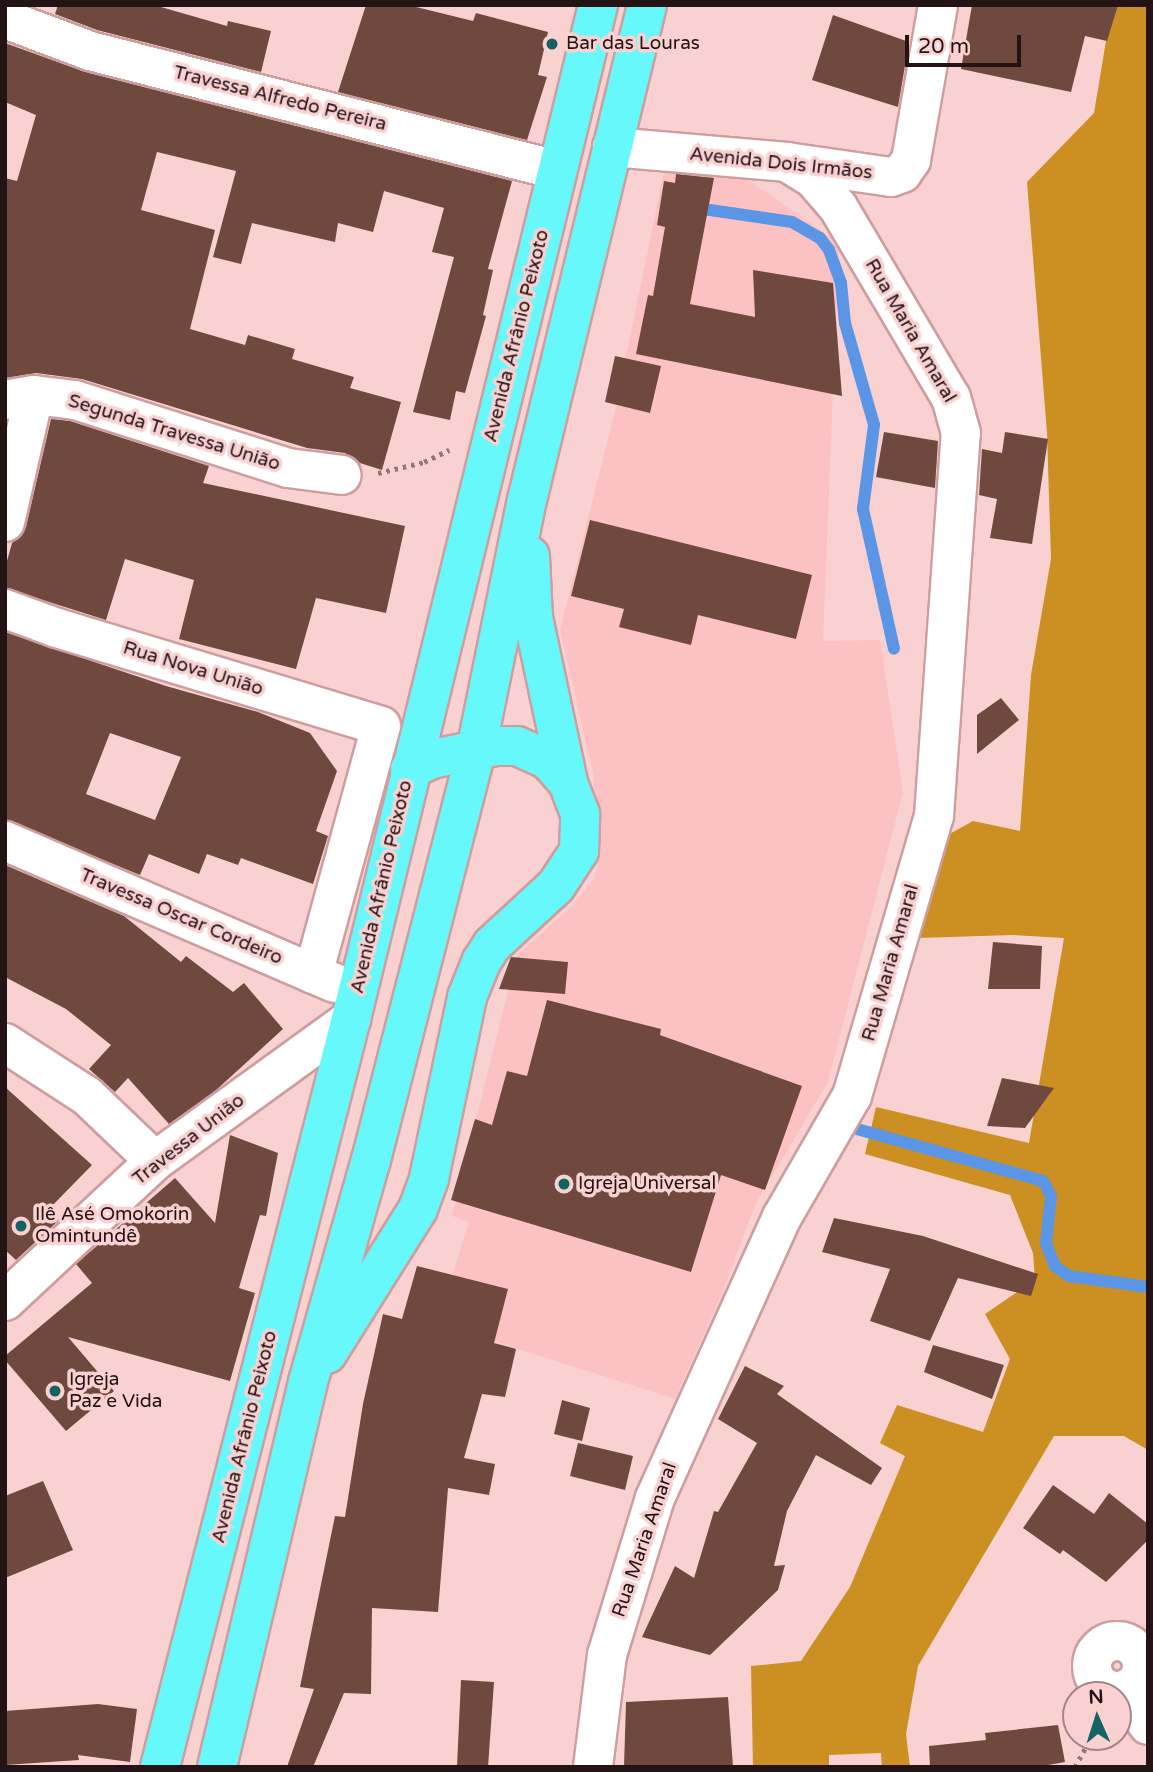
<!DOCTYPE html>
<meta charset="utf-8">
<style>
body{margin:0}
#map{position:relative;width:1153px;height:1772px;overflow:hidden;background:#f9d1d1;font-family:"Varela Round",sans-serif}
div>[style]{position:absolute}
.built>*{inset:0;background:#fcc2c3}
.forest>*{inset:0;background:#cb9021}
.stream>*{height:12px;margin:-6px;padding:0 6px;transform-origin:6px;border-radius:6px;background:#5b95e6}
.building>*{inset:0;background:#70493e}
.path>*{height:4.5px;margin-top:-2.25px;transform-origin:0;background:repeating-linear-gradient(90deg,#927575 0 3.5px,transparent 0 8.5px)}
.roads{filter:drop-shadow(2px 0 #ce9e9f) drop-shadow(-2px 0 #ce9e9f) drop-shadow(0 2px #ce9e9f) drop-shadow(0 -2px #ce9e9f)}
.minor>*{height:38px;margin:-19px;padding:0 19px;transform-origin:19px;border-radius:19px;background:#fff}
.minor>.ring{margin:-19px;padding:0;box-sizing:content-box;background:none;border:38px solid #fff;border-radius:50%}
.primary>*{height:38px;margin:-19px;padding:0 19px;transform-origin:19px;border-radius:19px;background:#66f8fb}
.dots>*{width:19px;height:19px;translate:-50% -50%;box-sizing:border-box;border:4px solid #f9d1d1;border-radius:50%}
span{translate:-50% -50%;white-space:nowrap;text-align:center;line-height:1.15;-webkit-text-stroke:7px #f9d1d1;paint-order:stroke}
.poi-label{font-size:19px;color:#241314}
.left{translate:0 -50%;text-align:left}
.street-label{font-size:19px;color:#241314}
.frame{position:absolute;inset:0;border:7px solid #241314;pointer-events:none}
.north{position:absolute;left:1062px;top:1681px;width:70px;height:70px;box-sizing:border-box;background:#f9d1d1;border:2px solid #a48585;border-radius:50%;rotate:357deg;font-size:19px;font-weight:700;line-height:28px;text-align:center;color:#241314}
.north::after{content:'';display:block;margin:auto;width:24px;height:32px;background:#136365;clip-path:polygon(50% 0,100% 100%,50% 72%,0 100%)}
.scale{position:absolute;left:905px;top:35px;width:116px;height:32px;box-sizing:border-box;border:4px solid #241314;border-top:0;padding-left:9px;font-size:21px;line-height:24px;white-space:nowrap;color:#241314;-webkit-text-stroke:5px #f9d1d1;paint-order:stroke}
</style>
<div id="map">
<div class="built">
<div style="clip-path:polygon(665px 167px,744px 177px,839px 243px,823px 641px,880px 640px,903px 792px,828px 1082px,755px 1205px,723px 1291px,675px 1399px,437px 1323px,469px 1222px,452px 1216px,517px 955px,571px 907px,594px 879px,599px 859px,593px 773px,560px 630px,614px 415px)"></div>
</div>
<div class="forest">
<div style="clip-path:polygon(1112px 5px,1148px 5px,1148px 1450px,1124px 1436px,1054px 1436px,918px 1666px,906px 1734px,910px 1767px,882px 1767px,881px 1753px,829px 1755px,829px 1767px,753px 1767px,751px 1666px,801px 1661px,850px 1587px,905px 1456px,880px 1443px,897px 1405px,983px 1432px,1010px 1359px,985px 1314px,1035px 1280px,1033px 1253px,1010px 1195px,865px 1154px,876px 1107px,1029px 1143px,1064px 938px,1012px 935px,918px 938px,944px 837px,973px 821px,1020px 831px,1031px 675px,1051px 559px,1047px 433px,1027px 182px,1094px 113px)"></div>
</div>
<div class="stream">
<div style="left:703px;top:209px;width:90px;rotate:8.3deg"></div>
<div style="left:792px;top:222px;width:32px;rotate:30deg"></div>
<div style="left:820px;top:238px;width:15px;rotate:53deg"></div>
<div style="left:829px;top:250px;width:35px;rotate:70deg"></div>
<div style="left:841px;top:283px;width:40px;rotate:84.3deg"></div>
<div style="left:845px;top:323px;width:106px;rotate:74.1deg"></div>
<div style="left:874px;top:425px;width:85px;rotate:97.5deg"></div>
<div style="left:863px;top:509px;width:143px;rotate:77.5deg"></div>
<div style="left:857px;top:1129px;width:193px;rotate:15.6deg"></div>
<div style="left:1043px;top:1181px;width:17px;rotate:62deg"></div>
<div style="left:1051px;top:1196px;width:47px;rotate:96.1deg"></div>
<div style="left:1046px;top:1243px;width:25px;rotate:69deg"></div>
<div style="left:1055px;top:1266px;width:17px;rotate:36deg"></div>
<div style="left:1069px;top:1276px;width:80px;rotate:7.9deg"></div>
</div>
<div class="building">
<div style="clip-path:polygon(58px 5px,154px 5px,227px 26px,228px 21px,271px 31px,261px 72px,97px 30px,55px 14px)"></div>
<div style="clip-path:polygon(366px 5px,408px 5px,473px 21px,476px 13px,548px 32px,538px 75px,547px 77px,527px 140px,338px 92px)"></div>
<div style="clip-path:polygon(972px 5px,1118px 5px,1107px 41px,1085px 36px,1071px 92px,961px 69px)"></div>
<div style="clip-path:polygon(833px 15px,909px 42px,898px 107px,812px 80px)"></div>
<div style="clip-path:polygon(5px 43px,85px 72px,512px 181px,488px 269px,493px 270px,483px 315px,486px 316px,465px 393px,456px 391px,450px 420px,413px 412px,454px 257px,432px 252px,444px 208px,384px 191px,373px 232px,338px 223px,335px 242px,252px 223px,241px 264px,213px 257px,236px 171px,157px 152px,141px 210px,215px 230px,190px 329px,245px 345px,248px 335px,295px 349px,292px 359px,354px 377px,350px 388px,401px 402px,382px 470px,360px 463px,345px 453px,307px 448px,82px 379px,36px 373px,5px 378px,5px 178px,17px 181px,36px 115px,5px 102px)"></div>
<div style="clip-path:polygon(676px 174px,714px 178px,690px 304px,755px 317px,753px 270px,833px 283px,842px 396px,636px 354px,648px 295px,653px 296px,665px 227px,657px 225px,664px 181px,675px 183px)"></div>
<div style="clip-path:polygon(615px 356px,661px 366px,650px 413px,605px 402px)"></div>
<div style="clip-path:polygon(51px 419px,70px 421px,209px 466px,203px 483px,405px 526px,386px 613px,316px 598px,296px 669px,179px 639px,194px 580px,125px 559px,106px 620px,5px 588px,5px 568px,12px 543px,21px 536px,26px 527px)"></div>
<div style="clip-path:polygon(884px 432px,938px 441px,935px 488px,876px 477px)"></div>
<div style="clip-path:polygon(1005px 432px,1048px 439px,1032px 544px,990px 538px,997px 499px,979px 495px,982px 449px,1002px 453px)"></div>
<div style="clip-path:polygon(590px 520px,812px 575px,796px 639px,698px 615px,691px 645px,619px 627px,624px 609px,571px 596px)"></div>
<div style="clip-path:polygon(evenodd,5px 632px,166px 686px,258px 712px,310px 733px,337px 771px,316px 831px,328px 836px,313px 884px,241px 858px,238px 865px,207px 854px,199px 874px,149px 854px,140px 875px,5px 820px,5px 632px,110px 733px,181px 757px,155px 820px,86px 794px,110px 733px)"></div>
<div style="clip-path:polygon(1001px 698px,1019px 720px,977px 754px,977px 715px)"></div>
<div style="clip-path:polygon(5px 865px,124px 916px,181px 962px,186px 956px,233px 992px,244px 983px,283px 1029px,214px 1092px,169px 1124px,128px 1078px,115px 1092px,89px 1069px,111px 1045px,66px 1009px,5px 977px)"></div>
<div style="clip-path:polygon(993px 942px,1042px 946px,1040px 989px,988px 989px)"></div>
<div style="clip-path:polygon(511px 957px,568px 962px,565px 994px,499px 989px)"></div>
<div style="clip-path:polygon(547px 1000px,661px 1029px,660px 1035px,802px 1086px,765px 1190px,721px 1175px,691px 1272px,451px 1200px,475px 1119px,492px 1125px,507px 1071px,527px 1076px)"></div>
<div style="clip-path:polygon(1002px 1078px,1054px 1088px,1025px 1128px,987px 1126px)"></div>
<div style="clip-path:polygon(5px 1087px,92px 1165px,48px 1210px,59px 1220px,16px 1260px,5px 1250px)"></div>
<div style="clip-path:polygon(230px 1135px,278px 1153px,266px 1216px,260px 1215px,239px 1288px,255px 1293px,230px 1381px,68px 1337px,114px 1391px,66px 1431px,5px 1360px,5px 1356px,92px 1283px,76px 1264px,175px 1178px,215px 1223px)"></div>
<div style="clip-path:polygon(834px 1218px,923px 1236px,1038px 1274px,1031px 1296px,958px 1278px,930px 1341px,870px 1321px,890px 1269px,822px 1252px)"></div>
<div style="clip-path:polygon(417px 1266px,508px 1289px,494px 1343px,516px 1349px,505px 1397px,482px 1394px,464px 1458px,495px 1464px,489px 1495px,448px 1488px,438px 1612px,372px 1608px,371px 1694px,344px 1693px,313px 1767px,287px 1767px,314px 1689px,300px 1687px,335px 1516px,345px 1517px,363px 1404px,383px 1314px,402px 1319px)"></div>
<div style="clip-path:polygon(933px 1345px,1004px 1365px,992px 1399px,924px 1372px)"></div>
<div style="clip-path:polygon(745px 1366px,784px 1386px,777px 1394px,882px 1468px,871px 1485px,816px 1455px,787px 1511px,774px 1566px,785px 1565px,778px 1590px,710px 1655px,642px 1637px,675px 1566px,694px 1578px,714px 1511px,718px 1512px,757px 1443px,718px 1419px)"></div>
<div style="clip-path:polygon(562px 1400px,590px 1408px,582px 1441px,554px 1434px)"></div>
<div style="clip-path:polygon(578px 1443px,633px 1456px,625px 1490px,570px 1476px)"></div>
<div style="clip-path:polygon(43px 1481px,73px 1550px,5px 1578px,5px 1496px)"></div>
<div style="clip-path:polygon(1053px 1485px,1094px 1514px,1109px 1493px,1148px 1524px,1148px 1540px,1106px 1582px,1063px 1550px,1060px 1554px,1023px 1528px)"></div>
<div style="clip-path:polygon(461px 1680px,494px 1682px,488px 1767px,457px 1767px)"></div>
<div style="clip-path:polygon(728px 1697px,733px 1767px,624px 1767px,626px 1702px)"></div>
<div style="clip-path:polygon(98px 1704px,137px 1709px,130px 1762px,78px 1755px,79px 1760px,5px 1765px,5px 1711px)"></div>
<div style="clip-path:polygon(1058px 1725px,1065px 1762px,1037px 1767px,930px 1767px,929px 1746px,986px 1740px,985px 1733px)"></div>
</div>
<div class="path">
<div style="left:378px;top:473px;width:47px;rotate:-13.4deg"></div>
<div style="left:424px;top:462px;width:28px;rotate:-26deg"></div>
<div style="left:1075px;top:1767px;width:34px;rotate:-62deg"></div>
</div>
<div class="roads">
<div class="minor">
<div style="left:5px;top:19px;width:91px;rotate:20.6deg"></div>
<div style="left:90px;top:51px;width:482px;rotate:14.3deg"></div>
<div style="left:612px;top:147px;width:176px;rotate:4.9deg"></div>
<div style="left:787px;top:162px;width:105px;rotate:8.2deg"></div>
<div style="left:891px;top:177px;width:12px;rotate:-20deg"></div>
<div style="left:902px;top:173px;width:16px;rotate:-55deg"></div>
<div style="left:911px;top:160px;width:157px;rotate:-80.1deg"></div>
<div style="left:5px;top:400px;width:29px;rotate:-10deg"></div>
<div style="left:34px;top:395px;width:41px;rotate:7deg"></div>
<div style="left:75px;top:400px;width:224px;rotate:17.7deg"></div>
<div style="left:288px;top:468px;width:54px;rotate:7.4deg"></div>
<div style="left:5px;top:522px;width:130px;rotate:-77.1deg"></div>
<div style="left:5px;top:609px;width:55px;rotate:20.1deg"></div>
<div style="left:57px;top:628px;width:338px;rotate:16.8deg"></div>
<div style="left:381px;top:726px;width:257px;rotate:105.3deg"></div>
<div style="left:5px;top:841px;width:359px;rotate:23.3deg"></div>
<div style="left:5px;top:1043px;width:98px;rotate:32.9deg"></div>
<div style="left:87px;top:1096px;width:94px;rotate:43.7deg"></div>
<div style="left:5px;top:1301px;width:205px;rotate:-43deg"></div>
<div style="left:155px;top:1161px;width:242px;rotate:-35.9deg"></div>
<div class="ring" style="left:1092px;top:1641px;width:12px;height:12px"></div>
<div style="left:1126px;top:1689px;width:42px;rotate:58.6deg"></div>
<div style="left:593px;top:1767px;width:113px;rotate:-82.9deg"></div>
<div style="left:607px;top:1655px;width:164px;rotate:-73deg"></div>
<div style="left:655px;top:1498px;width:308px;rotate:-65.7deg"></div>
<div style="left:782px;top:1217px;width:140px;rotate:-60deg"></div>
<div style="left:852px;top:1096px;width:292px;rotate:-73.7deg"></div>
<div style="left:934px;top:816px;width:384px;rotate:-86deg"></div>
<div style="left:961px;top:433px;width:19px;rotate:-106deg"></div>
<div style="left:956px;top:415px;width:18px;rotate:-106deg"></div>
<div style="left:951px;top:398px;width:222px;rotate:-120.6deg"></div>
<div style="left:838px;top:207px;width:37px;rotate:-131deg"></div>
<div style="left:814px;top:179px;width:32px;rotate:-148deg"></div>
</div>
<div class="primary">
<div style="left:410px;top:769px;width:24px;rotate:-24deg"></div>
<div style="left:432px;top:759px;width:65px;rotate:-11.5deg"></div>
<div style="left:496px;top:746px;width:21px"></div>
<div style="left:517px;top:746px;width:34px;rotate:24deg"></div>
<div style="left:548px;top:760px;width:30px;rotate:48deg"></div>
<div style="left:327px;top:1354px;width:171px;rotate:-57.9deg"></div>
<div style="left:418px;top:1209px;width:33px;rotate:-70deg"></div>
<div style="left:429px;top:1178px;width:185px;rotate:-78.1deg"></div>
<div style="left:467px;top:997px;width:38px;rotate:-68deg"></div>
<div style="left:481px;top:962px;width:20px;rotate:-57deg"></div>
<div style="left:492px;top:945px;width:87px;rotate:-42.7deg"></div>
<div style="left:556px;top:886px;width:42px;rotate:-56.7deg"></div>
<div style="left:579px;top:851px;width:37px;rotate:-88deg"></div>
<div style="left:580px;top:814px;width:34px;rotate:-111deg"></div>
<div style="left:568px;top:782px;width:168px;rotate:-102deg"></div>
<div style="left:533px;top:618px;width:62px;rotate:-92.8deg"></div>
<div style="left:160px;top:1767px;width:772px;rotate:-75.68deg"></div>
<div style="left:351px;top:1019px;width:1044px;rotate:-76.31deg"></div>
<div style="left:217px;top:1767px;width:396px;rotate:-76.7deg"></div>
<div style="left:308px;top:1382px;width:231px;rotate:-74.2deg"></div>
<div style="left:371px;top:1160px;width:423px;rotate:-75.6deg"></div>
<div style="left:476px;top:750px;width:255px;rotate:-78.5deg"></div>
<div style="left:527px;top:500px;width:509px;rotate:-76.37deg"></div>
</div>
</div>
<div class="dots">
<div style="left:552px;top:44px;background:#136365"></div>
<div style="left:564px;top:1184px;background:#136365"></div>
<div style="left:21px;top:1226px;background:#136365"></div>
<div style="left:55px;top:1391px;background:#136365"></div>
</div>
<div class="poi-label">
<span class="left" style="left:566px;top:44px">Bar das Louras</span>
<span class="left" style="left:578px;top:1184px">Igreja Universal</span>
<span class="left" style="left:35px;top:1226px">Ilê Asé Omokorin<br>Omintundê</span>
<span class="left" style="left:69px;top:1391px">Igreja<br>Paz e Vida</span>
</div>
<div class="street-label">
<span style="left:280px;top:99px;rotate:14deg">Travessa Alfredo Pereira</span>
<span style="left:781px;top:164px;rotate:6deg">Avenida Dois Irmãos</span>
<span style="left:910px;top:331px;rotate:60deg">Rua Maria Amaral</span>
<span style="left:517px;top:336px;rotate:-76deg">Avenida Afrânio Peixoto</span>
<span style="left:174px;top:433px;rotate:17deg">Segunda Travessa União</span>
<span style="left:193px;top:669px;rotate:17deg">Rua Nova União</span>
<span style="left:382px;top:887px;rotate:-77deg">Avenida Afrânio Peixoto</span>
<span style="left:181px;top:917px;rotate:23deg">Travessa Oscar Cordeiro</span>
<span style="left:891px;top:963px;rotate:-74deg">Rua Maria Amaral</span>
<span style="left:189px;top:1140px;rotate:-38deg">Travessa União</span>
<span style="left:245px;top:1437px;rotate:-76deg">Avenida Afrânio Peixoto</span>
<span style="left:645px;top:1540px;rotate:-71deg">Rua Maria Amaral</span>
</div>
<div class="frame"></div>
<div class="north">N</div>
<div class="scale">20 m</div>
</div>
